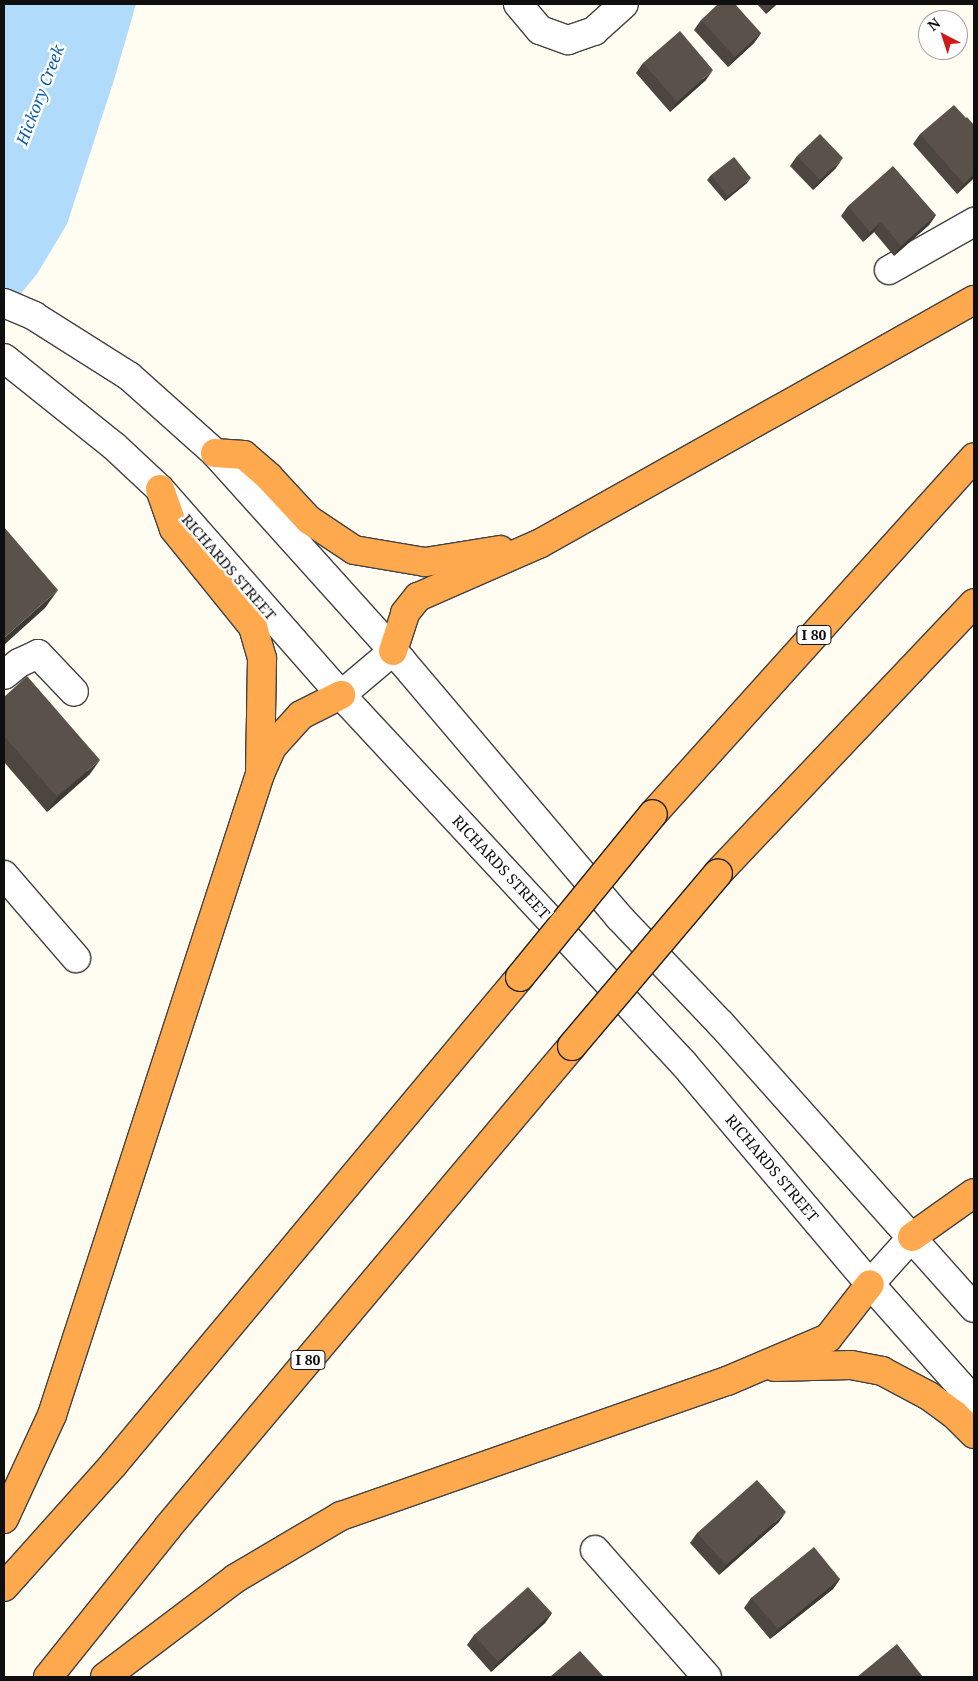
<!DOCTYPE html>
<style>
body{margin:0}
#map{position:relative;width:978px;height:1681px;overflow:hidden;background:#fffdf1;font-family:"Noto Serif",serif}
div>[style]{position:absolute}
.water>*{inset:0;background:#b1dbfb}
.roads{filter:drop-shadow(1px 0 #424242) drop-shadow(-1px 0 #424242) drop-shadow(0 1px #424242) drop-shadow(0 -1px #424242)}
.minor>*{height:28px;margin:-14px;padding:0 14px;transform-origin:14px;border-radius:14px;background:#fff}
.highway>*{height:28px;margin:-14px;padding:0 14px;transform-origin:14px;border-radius:14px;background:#ffa94f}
.bridges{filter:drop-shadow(1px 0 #202020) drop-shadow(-1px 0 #202020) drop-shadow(0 1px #202020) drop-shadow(0 -1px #202020)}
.highway-bridge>*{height:28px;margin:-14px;padding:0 14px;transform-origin:14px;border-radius:14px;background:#ffa94f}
.wall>*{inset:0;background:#4d4640}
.shaded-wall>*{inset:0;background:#3e3934}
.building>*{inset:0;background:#59514a}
span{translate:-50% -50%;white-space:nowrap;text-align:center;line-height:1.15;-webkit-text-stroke:5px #fff;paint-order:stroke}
.shield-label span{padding:1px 4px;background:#fff;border:1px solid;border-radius:4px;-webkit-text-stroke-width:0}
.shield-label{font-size:14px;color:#0f0f0f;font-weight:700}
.street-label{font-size:15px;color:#0f0f0f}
.water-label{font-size:16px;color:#0c5ead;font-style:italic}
.frame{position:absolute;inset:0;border:5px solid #0f0f0f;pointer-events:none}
.north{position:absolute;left:918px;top:10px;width:50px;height:50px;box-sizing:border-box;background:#fff;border:1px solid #9f9f9f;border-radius:50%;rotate:320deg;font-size:14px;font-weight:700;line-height:20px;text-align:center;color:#0f0f0f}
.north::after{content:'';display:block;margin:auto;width:18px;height:22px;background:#cc1b1a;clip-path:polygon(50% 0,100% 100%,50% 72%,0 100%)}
</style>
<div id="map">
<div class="water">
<div style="clip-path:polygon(4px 4px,136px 4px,114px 80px,67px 224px,37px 274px,4px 314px)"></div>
</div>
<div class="roads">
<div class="minor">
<div style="left:518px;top:4px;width:34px;rotate:50deg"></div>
<div style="left:540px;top:30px;width:30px;rotate:20deg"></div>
<div style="left:568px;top:40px;width:28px;rotate:-19deg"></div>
<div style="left:594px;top:31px;width:40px;rotate:-42deg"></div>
<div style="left:889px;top:270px;width:98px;rotate:-29.5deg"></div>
<div style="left:4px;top:303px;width:33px;rotate:23deg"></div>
<div style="left:34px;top:316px;width:112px;rotate:32.3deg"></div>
<div style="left:129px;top:376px;width:115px;rotate:41.8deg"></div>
<div style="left:215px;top:453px;width:280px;rotate:48deg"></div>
<div style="left:402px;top:661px;width:336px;rotate:49.7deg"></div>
<div style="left:619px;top:917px;width:148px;rotate:46.4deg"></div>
<div style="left:721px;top:1024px;width:380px;rotate:48.3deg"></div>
<div style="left:4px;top:358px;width:141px;rotate:38.7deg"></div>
<div style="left:114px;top:446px;width:63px;rotate:43.1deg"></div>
<div style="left:160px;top:489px;width:274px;rotate:48.7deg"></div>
<div style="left:341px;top:695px;width:504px;rotate:47.09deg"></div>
<div style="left:684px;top:1064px;width:288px;rotate:49.8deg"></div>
<div style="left:870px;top:1284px;width:157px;rotate:48.4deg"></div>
<div style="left:4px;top:675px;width:19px;rotate:-39deg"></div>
<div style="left:19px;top:663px;width:21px;rotate:-25deg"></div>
<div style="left:38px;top:654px;width:52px;rotate:46.5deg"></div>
<div style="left:341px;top:695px;width:68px;rotate:-40.2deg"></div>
<div style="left:4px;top:875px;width:110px;rotate:49.1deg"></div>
<div style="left:870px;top:1284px;width:63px;rotate:-48.2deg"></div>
<div style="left:595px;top:1550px;width:169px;rotate:48.6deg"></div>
</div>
<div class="highway">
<div style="left:215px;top:453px;width:29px;rotate:4deg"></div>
<div style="left:244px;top:455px;width:33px;rotate:41deg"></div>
<div style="left:269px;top:477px;width:59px;rotate:47.1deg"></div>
<div style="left:309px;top:520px;width:54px;rotate:33.7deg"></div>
<div style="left:354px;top:550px;width:72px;rotate:9.6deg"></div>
<div style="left:425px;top:562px;width:76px;rotate:-9.1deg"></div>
<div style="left:160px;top:489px;width:42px;rotate:70.7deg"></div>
<div style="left:174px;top:529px;width:126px;rotate:51.1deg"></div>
<div style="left:253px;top:627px;width:33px;rotate:74deg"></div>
<div style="left:262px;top:659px;width:111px;rotate:91deg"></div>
<div style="left:393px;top:651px;width:40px;rotate:-72deg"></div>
<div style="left:405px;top:613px;width:21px;rotate:-51deg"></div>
<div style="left:418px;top:597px;width:132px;rotate:-23.7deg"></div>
<div style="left:539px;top:544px;width:499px;rotate:-29.3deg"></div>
<div style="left:653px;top:814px;width:480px;rotate:-48deg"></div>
<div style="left:718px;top:873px;width:372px;rotate:-46.5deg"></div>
<div style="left:912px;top:1237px;width:76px;rotate:-35.4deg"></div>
<div style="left:775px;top:1367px;width:76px;rotate:-1.5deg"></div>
<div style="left:851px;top:1365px;width:32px;rotate:11deg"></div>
<div style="left:882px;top:1371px;width:53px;rotate:28deg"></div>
<div style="left:929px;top:1396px;width:32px;rotate:36deg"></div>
<div style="left:955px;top:1415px;width:27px;rotate:45deg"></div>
<div style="left:4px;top:1519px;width:115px;rotate:-65.2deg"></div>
<div style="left:52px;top:1415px;width:674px;rotate:-72.02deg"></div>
<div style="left:260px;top:774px;width:30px;rotate:-66deg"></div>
<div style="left:272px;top:747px;width:43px;rotate:-47.8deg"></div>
<div style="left:301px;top:715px;width:45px;rotate:-26.6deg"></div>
<div style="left:4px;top:1587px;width:164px;rotate:-48.2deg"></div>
<div style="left:113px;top:1465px;width:635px;rotate:-50.17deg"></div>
<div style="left:48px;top:1677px;width:192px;rotate:-51.3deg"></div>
<div style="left:168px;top:1527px;width:628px;rotate:-49.97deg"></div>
<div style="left:105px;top:1677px;width:164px;rotate:-37.1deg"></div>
<div style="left:236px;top:1578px;width:122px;rotate:-30.6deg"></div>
<div style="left:341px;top:1516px;width:409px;rotate:-19.3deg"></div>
<div style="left:727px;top:1381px;width:110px;rotate:-23.1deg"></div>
<div style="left:828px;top:1338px;width:68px;rotate:-52.1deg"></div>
</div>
</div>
<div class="bridges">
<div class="highway-bridge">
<div style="left:520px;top:977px;width:210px;rotate:-50.8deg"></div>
<div style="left:572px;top:1046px;width:226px;rotate:-49.8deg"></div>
</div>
</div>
<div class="wall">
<div style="clip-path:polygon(757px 4px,777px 4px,766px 14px)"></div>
<div style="clip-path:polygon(701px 20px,761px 33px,754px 43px,728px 67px,694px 30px)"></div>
<div style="clip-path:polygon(643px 63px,706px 80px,670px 112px,636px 73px)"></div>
<div style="clip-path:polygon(966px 118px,974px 178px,957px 194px,913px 144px,920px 134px)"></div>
<div style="clip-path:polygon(797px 156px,836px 168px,813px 190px,790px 166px)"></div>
<div style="clip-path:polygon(711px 175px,747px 183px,725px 201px,707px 180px)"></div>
<div style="clip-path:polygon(848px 206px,936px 215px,929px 225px,894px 256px,874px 232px,863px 242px,841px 216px)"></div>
<div style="clip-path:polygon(4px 697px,90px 774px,47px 812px,4px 762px)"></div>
<div style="clip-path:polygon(779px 1522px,719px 1575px,690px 1543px,697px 1533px)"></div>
<div style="clip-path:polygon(840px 1579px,833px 1589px,770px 1639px,744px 1608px,751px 1598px)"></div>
<div style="clip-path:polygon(552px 1613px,545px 1623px,491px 1672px,467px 1645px,474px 1635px)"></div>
</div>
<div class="shaded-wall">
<div style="clip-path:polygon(773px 4px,777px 4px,766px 14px)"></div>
<div style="clip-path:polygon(761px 33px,754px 43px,728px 67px,735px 57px)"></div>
<div style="clip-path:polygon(713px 70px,706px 80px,670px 112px,677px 102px)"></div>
<div style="clip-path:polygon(843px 158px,836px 168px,813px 190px,820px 180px)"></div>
<div style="clip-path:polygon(974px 174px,974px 178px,957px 194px,964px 184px)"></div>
<div style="clip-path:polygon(751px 178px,747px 183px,725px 201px,728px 196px)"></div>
<div style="clip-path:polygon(936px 215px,929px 225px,894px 256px,901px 246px)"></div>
<div style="clip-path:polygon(881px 222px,874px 232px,863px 242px,870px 232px)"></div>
<div style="clip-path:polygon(58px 590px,45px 608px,4px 645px,4px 638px)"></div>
<div style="clip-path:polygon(100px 760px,90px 774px,47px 812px,57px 797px)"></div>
<div style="clip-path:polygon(786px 1512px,779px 1522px,719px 1575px,726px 1565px)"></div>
<div style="clip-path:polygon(840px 1579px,833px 1589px,770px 1639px,778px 1629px)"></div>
<div style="clip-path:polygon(552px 1613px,545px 1623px,491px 1672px,498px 1662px)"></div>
</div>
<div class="building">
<div style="clip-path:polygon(718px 4px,735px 4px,761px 33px,735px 57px,701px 20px)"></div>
<div style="clip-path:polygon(680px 31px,713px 70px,677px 102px,643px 63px)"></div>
<div style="clip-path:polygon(954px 105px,966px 118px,967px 117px,974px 125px,974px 174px,964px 184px,920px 134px)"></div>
<div style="clip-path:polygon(820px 134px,843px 158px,820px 180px,797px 156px)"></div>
<div style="clip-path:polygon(734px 157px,751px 178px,728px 196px,711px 175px)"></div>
<div style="clip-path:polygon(893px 166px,936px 215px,901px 246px,881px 222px,870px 232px,848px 206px)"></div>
<div style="clip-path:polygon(4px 527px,58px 590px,4px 638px)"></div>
<div style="clip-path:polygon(27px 676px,100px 760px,57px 797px,4px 736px,4px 697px)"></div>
<div style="clip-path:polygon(757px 1480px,786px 1512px,726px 1565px,697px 1533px)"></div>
<div style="clip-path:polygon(814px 1547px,840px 1579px,778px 1629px,751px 1598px)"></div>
<div style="clip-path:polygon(528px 1587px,552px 1613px,498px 1662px,474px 1635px)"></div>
<div style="clip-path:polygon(897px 1644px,923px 1677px,857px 1677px)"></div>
<div style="clip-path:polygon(580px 1651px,604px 1677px,550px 1677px)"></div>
</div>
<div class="shield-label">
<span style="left:814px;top:635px">I 80</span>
<span style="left:308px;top:1360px">I 80</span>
</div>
<div class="street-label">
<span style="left:229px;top:567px;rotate:49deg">RICHARDS STREET</span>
<span style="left:501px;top:867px;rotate:47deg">RICHARDS STREET</span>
<span style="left:772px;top:1168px;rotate:50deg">RICHARDS STREET</span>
</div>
<div class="water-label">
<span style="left:40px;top:95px;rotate:-69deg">Hickory Creek</span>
</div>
<div class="frame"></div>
<div class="north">N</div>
</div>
